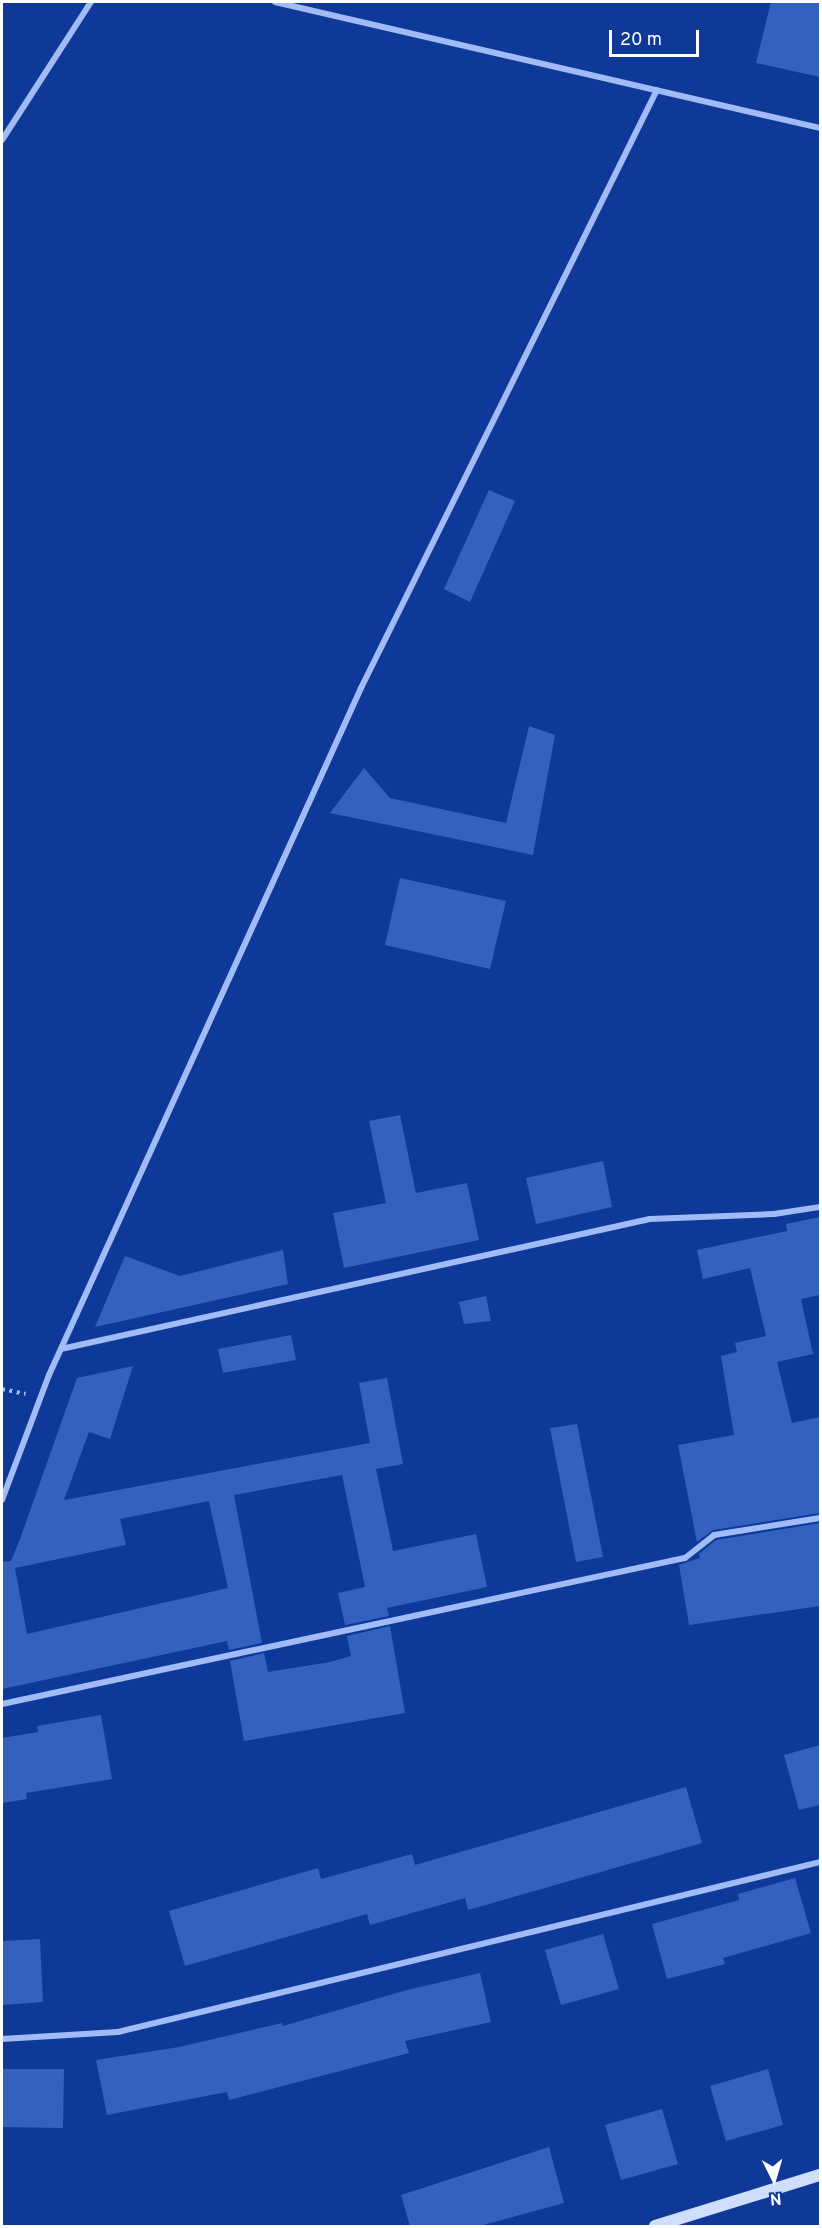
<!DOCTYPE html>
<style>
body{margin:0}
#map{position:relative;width:822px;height:2228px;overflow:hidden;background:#0f3998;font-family:Overpass,sans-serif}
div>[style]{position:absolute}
.building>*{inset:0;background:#3460bf}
.path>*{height:4px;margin-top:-2px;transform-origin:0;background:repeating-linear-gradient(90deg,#a0bbf5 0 3px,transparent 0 7.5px)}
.street>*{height:6px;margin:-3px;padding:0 3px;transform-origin:3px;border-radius:3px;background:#a0bbf5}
.secondary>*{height:12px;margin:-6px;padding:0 6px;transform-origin:6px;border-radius:6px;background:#d0defd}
span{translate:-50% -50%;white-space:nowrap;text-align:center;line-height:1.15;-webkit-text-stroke:4.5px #0f3998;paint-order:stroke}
.frame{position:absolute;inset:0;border:3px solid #fff;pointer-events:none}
.north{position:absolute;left:744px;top:2150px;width:60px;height:60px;-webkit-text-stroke:4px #0f3998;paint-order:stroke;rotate:175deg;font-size:16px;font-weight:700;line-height:24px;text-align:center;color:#fff}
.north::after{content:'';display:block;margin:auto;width:21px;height:27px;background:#fff;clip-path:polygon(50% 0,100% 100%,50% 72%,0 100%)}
.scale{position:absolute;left:609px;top:30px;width:90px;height:27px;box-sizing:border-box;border:3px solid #fff;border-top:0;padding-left:8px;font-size:18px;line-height:21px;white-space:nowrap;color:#fff;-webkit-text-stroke:4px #0f3998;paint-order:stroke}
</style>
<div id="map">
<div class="building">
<div style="clip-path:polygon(771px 2px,820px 2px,820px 77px,756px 63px)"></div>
<div style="clip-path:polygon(489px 490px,515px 501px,470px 602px,444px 589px)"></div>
<div style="clip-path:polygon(529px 726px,555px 735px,533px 855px,330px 813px,364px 768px,390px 798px,506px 823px)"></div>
<div style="clip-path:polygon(400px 878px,506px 901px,490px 969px,385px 945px)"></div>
<div style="clip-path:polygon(400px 1115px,416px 1193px,467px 1183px,479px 1240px,344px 1268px,333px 1213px,386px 1203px,369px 1121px)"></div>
<div style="clip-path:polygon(603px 1161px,612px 1207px,536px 1224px,526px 1178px)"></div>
<div style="clip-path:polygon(820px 1217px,820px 1295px,801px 1299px,813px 1354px,777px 1362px,792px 1423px,820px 1417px,820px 1513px,713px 1530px,697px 1542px,678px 1445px,734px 1435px,721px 1356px,737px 1352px,735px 1343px,766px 1336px,750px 1268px,703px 1279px,697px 1250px,787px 1231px,786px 1224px)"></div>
<div style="clip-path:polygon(283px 1250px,288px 1284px,95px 1327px,125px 1256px,180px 1276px)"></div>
<div style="clip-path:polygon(486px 1296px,491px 1321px,464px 1324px,459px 1302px)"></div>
<div style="clip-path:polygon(291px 1335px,296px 1360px,223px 1373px,218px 1349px)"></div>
<div style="clip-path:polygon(evenodd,133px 1366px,110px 1439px,89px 1432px,64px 1500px,370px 1443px,359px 1383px,387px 1378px,403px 1464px,376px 1469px,393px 1551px,476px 1534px,487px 1587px,387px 1608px,389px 1616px,345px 1625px,338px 1593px,365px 1587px,342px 1475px,234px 1495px,262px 1643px,229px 1650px,227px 1641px,2px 1689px,2px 1562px,11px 1561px,20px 1539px,77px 1378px,133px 1366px,209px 1501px,228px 1588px,27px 1634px,15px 1568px,126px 1545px,120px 1519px,209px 1501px)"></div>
<div style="clip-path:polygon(577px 1424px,603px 1557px,576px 1562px,550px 1428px)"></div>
<div style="clip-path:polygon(820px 1523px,820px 1606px,689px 1625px,679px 1565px,700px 1558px,699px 1554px,716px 1540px)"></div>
<div style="clip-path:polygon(390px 1626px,405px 1713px,244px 1741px,230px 1661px,264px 1653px,268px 1672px,330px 1662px,351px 1656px,347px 1636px)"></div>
<div style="clip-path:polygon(101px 1715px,112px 1779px,26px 1793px,27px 1799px,2px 1803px,2px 1738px,38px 1732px,37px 1726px)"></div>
<div style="clip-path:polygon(820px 1745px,820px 1805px,799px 1810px,784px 1755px)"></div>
<div style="clip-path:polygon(686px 1787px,702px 1843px,468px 1910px,465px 1898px,370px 1925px,367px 1914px,185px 1966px,169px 1911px,318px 1868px,321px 1879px,412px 1854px,415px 1865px)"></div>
<div style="clip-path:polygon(795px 1878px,811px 1933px,723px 1958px,725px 1964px,667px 1979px,652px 1924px,739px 1900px,738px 1894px)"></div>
<div style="clip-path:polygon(603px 1934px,619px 1989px,561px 2005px,545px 1950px)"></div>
<div style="clip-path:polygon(40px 1939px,43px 2002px,2px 2005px,2px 1941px)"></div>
<div style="clip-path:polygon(480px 1973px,491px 2022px,405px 2041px,409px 2053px,229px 2100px,227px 2092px,107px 2115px,96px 2060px,179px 2047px,282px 2023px,283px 2026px,407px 1990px)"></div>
<div style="clip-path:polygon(2px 2069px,64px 2069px,63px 2128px,2px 2127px)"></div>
<div style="clip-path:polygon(768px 2069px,783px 2125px,726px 2141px,710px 2086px)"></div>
<div style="clip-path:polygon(662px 2109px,678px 2164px,621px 2180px,605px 2125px)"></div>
<div style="clip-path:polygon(549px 2147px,564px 2203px,480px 2226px,410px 2226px,401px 2195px)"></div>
</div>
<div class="path">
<div style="left:2px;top:1389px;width:24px;rotate:12deg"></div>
</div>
<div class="street">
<div style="left:275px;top:2px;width:559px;rotate:13.02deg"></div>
<div style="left:2px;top:140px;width:164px;rotate:-57.2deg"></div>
<div style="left:61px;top:1349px;width:603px;rotate:-12.45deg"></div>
<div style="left:650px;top:1219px;width:124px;rotate:-2.3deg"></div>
<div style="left:774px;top:1214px;width:47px;rotate:-8.7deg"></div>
<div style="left:2px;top:1500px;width:134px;rotate:-69.4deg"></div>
<div style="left:49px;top:1375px;width:755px;rotate:-65.57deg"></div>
<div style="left:361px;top:688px;width:667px;rotate:-63.67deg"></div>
<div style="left:2px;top:1704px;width:698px;rotate:-12.07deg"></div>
<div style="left:685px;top:1558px;width:37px;rotate:-38deg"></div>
<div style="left:714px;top:1535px;width:107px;rotate:-9.1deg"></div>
<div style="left:2px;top:2039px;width:116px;rotate:-3.5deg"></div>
<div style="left:118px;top:2032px;width:722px;rotate:-13.61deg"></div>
</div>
<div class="secondary">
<div style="left:655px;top:2226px;width:173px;rotate:-17.2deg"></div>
</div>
<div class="frame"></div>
<div class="north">N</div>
<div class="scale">20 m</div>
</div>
